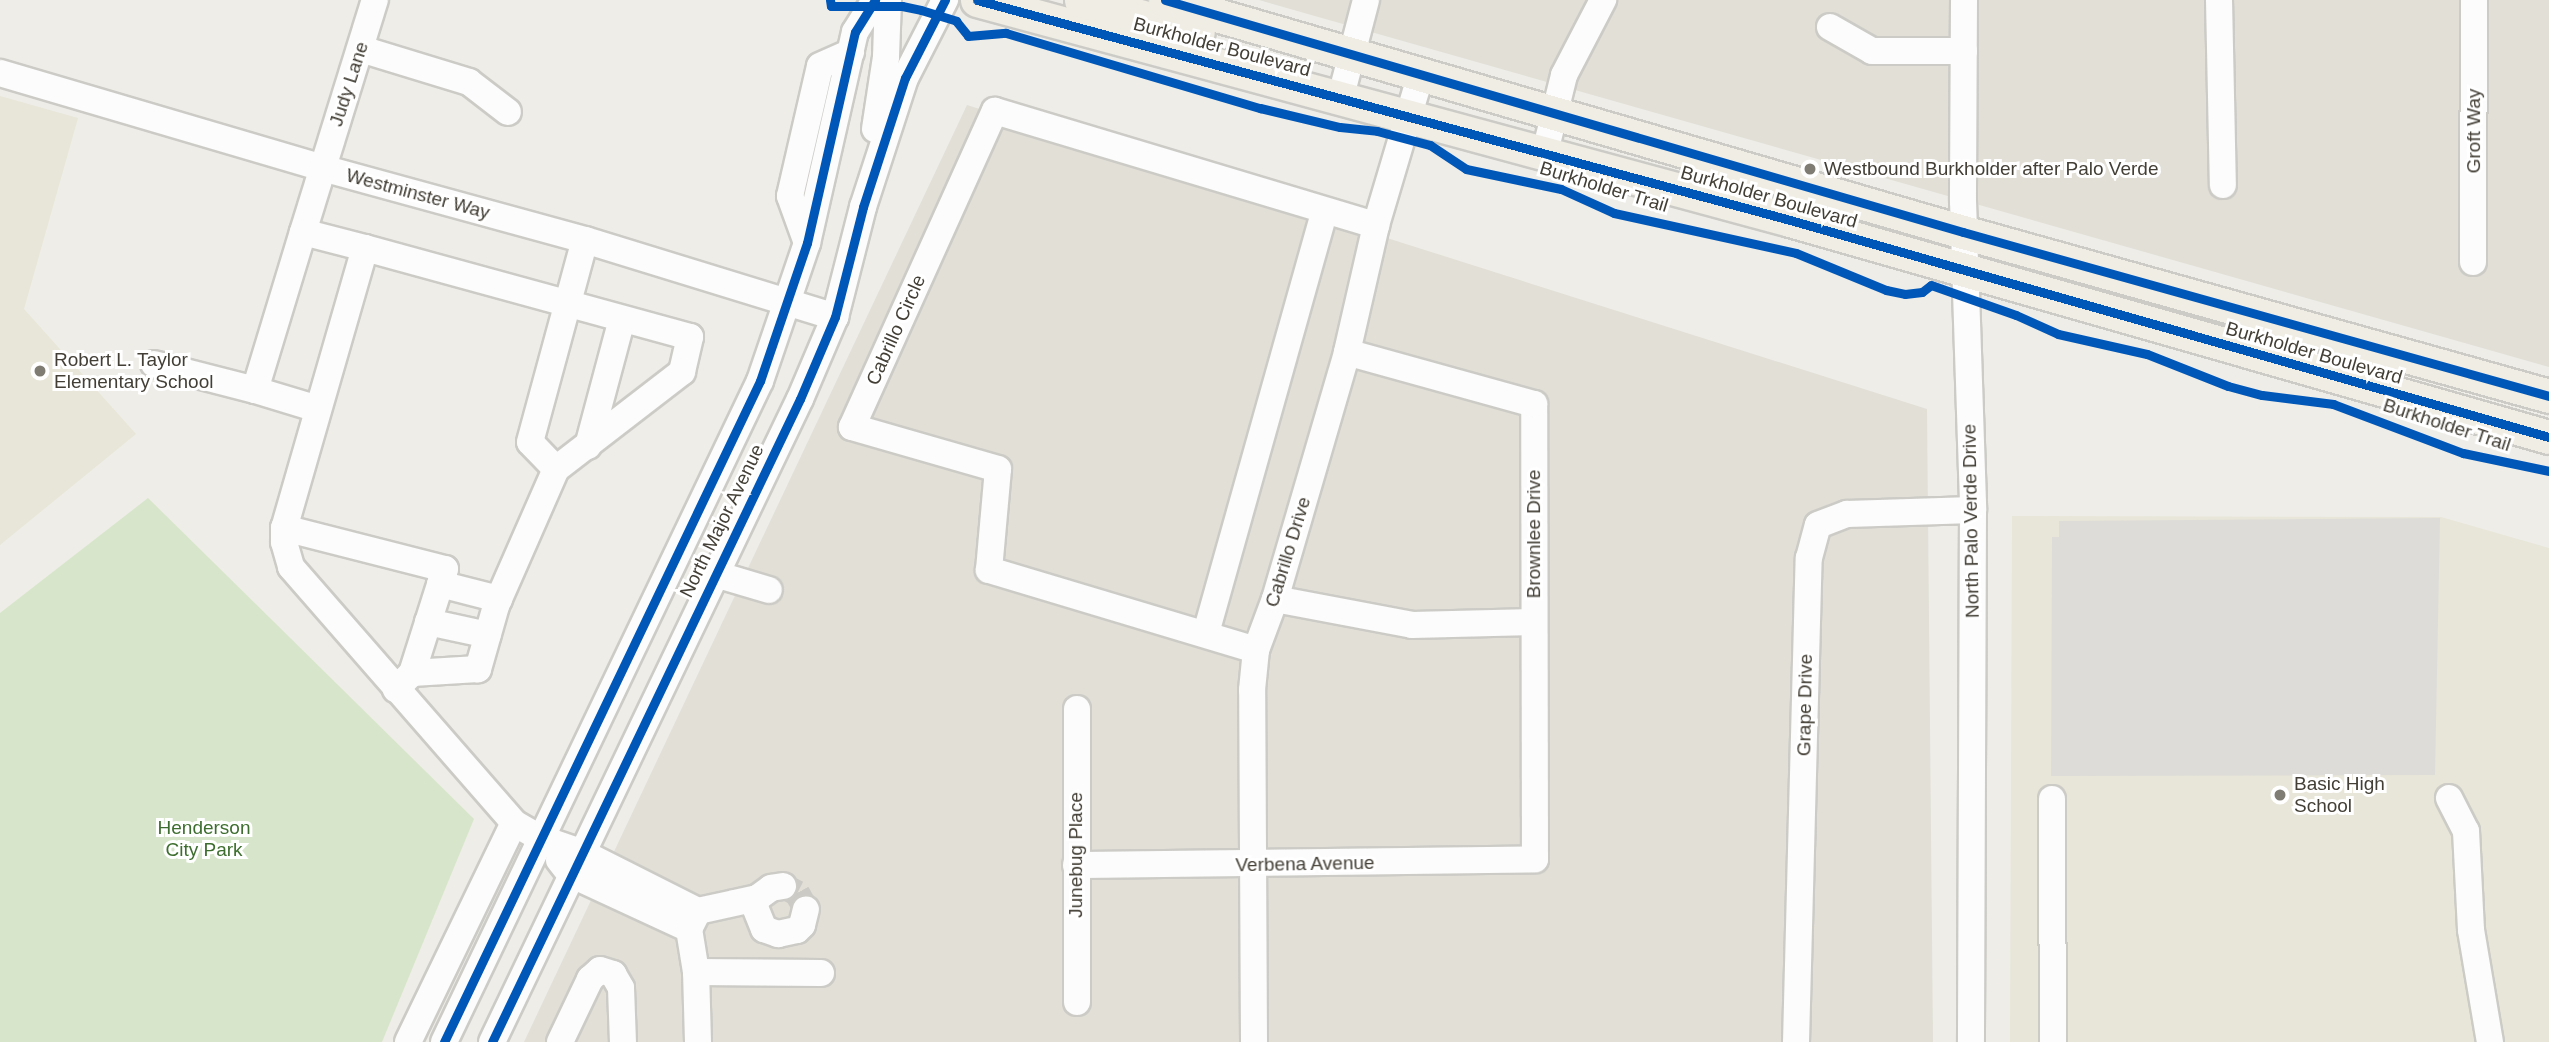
<!DOCTYPE html>
<style>
body{margin:0}
#map{position:relative;width:2549px;height:1042px;overflow:hidden;background:#eeede8;font-family:Arial,sans-serif}
div>[style]{position:absolute}
.residential>*{inset:0;background:#e1dfd6}
.education>*{inset:0;background:#e8e6d8}
.green>*{inset:0;background:#d7e6ca}
.parking>*{inset:0;background:#dddcd8}
.minor-tunnel>*{height:26px;margin-top:-13px;transform-origin:0;background:repeating-linear-gradient(90deg,#cccac4 0 26px,transparent 0 39px)}
.roads{filter:drop-shadow(2px 0 #cccbc6) drop-shadow(-2px 0 #cccbc6) drop-shadow(0 2px #cccbc6) drop-shadow(0 -2px #cccbc6)}
.minor>*{height:26px;margin:-13px;padding:0 13px;transform-origin:13px;border-radius:13px;background:#fcfcfc}
.major>*{height:33px;margin:-16.5px;padding:0 16.5px;transform-origin:16.5px;border-radius:16.5px;background:#efede4}
.cycleway>*{height:9px;margin:-4.5px;padding:0 4.5px;transform-origin:4.5px;border-radius:4.5px;background:#0057b8}
.dots>*{width:19px;height:19px;translate:-50% -50%;box-sizing:border-box;border:4px solid #fff;border-radius:50%}
span{translate:-50% -50%;white-space:nowrap;text-align:center;line-height:1.15;-webkit-text-stroke:6px #fff;paint-order:stroke}
.street-label{font-size:19px;color:#433f36}
.poi-label{font-size:19px;color:#433f36}
.left{translate:0 -50%;text-align:left}
.park-label{font-size:19px;color:#3e6e2f}
</style>
<div id="map">
<div class="residential">
<div style="clip-path:polygon(1259px 0,2549px 0,2549px 367px)"></div>
<div style="clip-path:polygon(967px 105px,1927px 409px,1933px 1042px,524px 1042px)"></div>
</div>
<div class="education">
<div style="clip-path:polygon(0 96px,78px 118px,24px 309px,136px 434px,0 545px)"></div>
<div style="clip-path:polygon(2012px 516px,2441px 517px,2549px 548px,2549px 1042px,2010px 1042px)"></div>
</div>
<div class="green">
<div style="clip-path:polygon(148px 498px,474px 819px,382px 1042px,0 1042px,0 613px)"></div>
</div>
<div class="parking">
<div style="clip-path:polygon(2440px 518px,2435px 775px,2051px 776px,2052px 537px,2059px 537px,2059px 521px)"></div>
</div>
<div class="minor-tunnel">
<div style="left:783px;top:886px;width:16px;rotate:27deg"></div>
<div style="left:797px;top:893px;width:18px;rotate:61deg"></div>
</div>
<div class="roads">
<div class="minor">
<div style="left:1964px;top:0;width:201px;rotate:90.3deg"></div>
<div style="left:1963px;top:201px;width:309px;rotate:88.1deg"></div>
<div style="left:1973px;top:510px;width:532px;rotate:90.22deg"></div>
<div style="left:2219px;top:0;width:185px;rotate:88.8deg"></div>
<div style="left:1830px;top:27px;width:48px;rotate:29.7deg"></div>
<div style="left:1872px;top:51px;width:92px"></div>
<div style="left:361px;top:49px;width:113px;rotate:17deg"></div>
<div style="left:469px;top:82px;width:49px;rotate:37.6deg"></div>
<div style="left:0;top:73px;width:336px;rotate:16.4deg"></div>
<div style="left:322px;top:168px;width:273px;rotate:15.3deg"></div>
<div style="left:585px;top:240px;width:262px;rotate:17.1deg"></div>
<div style="left:1341px;top:96px;width:99px;rotate:-75.4deg"></div>
<div style="left:875px;top:129px;width:73px;rotate:-81.3deg"></div>
<div style="left:886px;top:57px;width:57px;rotate:-88deg"></div>
<div style="left:1545px;top:152px;width:79px;rotate:-76.1deg"></div>
<div style="left:1564px;top:75px;width:85px;rotate:-62.5deg"></div>
<div style="left:303px;top:232px;width:243px;rotate:-72.8deg"></div>
<div style="left:807px;top:243px;width:50px;rotate:-109.9deg"></div>
<div style="left:790px;top:196px;width:133px;rotate:-77deg"></div>
<div style="left:820px;top:66px;width:34px;rotate:-24deg"></div>
<div style="left:365px;top:248px;width:337px;rotate:15.3deg"></div>
<div style="left:690px;top:337px;width:36px;rotate:103deg"></div>
<div style="left:682px;top:372px;width:159px;rotate:142.4deg"></div>
<div style="left:556px;top:469px;width:150px;rotate:113.7deg"></div>
<div style="left:496px;top:606px;width:66px;rotate:105.9deg"></div>
<div style="left:478px;top:669px;width:66px;rotate:176.5deg"></div>
<div style="left:412px;top:673px;width:23px;rotate:135deg"></div>
<div style="left:2473px;top:262px;width:262px;rotate:-89.8deg"></div>
<div style="left:154px;top:364px;width:104px;rotate:14.4deg"></div>
<div style="left:318px;top:409px;width:66px;rotate:-163.2deg"></div>
<div style="left:255px;top:390px;width:165px;rotate:-73.1deg"></div>
<div style="left:303px;top:232px;width:64px;rotate:14.5deg"></div>
<div style="left:365px;top:248px;width:291px;rotate:106.1deg"></div>
<div style="left:284px;top:528px;width:14px;rotate:90deg"></div>
<div style="left:284px;top:542px;width:26px;rotate:74deg"></div>
<div style="left:291px;top:567px;width:340px;rotate:48.9deg"></div>
<div style="left:514px;top:823px;width:30px;rotate:30deg"></div>
<div style="left:540px;top:838px;width:43px;rotate:18.9deg"></div>
<div style="left:581px;top:852px;width:131px;rotate:26.8deg"></div>
<div style="left:588px;top:446px;width:131px;rotate:-75deg"></div>
<div style="left:556px;top:469px;width:37px;rotate:-134deg"></div>
<div style="left:530px;top:442px;width:209px;rotate:-74.8deg"></div>
<div style="left:284px;top:528px;width:166px;rotate:14.3deg"></div>
<div style="left:445px;top:569px;width:109px;rotate:107.6deg"></div>
<div style="left:715px;top:574px;width:56px;rotate:16.5deg"></div>
<div style="left:440px;top:584px;width:61px;rotate:14.3deg"></div>
<div style="left:1275px;top:599px;width:139px;rotate:10.7deg"></div>
<div style="left:1412px;top:625px;width:122px;rotate:-1.4deg"></div>
<div style="left:428px;top:622px;width:61px;rotate:12.2deg"></div>
<div style="left:1206px;top:633px;width:438px;rotate:-74.3deg"></div>
<div style="left:1256px;top:650px;width:279px;rotate:-163.3deg"></div>
<div style="left:989px;top:570px;width:101px;rotate:-84.9deg"></div>
<div style="left:998px;top:469px;width:152px;rotate:-164deg"></div>
<div style="left:852px;top:427px;width:347px;rotate:-65.7deg"></div>
<div style="left:995px;top:111px;width:398px;rotate:16.7deg"></div>
<div style="left:1077px;top:709px;width:293px;rotate:90deg"></div>
<div style="left:2449px;top:798px;width:37px;rotate:63deg"></div>
<div style="left:2466px;top:831px;width:99px;rotate:87.1deg"></div>
<div style="left:2471px;top:930px;width:114px;rotate:80.4deg"></div>
<div style="left:2052px;top:799px;width:243px;rotate:89.8deg"></div>
<div style="left:559px;top:860px;width:18px;rotate:52deg"></div>
<div style="left:570px;top:874px;width:131px;rotate:24.8deg"></div>
<div style="left:1076px;top:865px;width:459px;rotate:-0.7deg"></div>
<div style="left:1535px;top:859px;width:455px;rotate:-90.1deg"></div>
<div style="left:1534px;top:404px;width:194px;rotate:-164.5deg"></div>
<div style="left:783px;top:886px;width:12px;rotate:171deg"></div>
<div style="left:771px;top:888px;width:17px;rotate:144deg"></div>
<div style="left:757px;top:898px;width:9px;rotate:103deg"></div>
<div style="left:755px;top:907px;width:24px;rotate:68deg"></div>
<div style="left:764px;top:929px;width:15px;rotate:20deg"></div>
<div style="left:778px;top:934px;width:19px;rotate:-12deg"></div>
<div style="left:797px;top:930px;width:7px;rotate:-45deg"></div>
<div style="left:802px;top:925px;width:16px;rotate:-76deg"></div>
<div style="left:696px;top:972px;width:125px;rotate:0.5deg"></div>
<div style="left:408px;top:1042px;width:243px;rotate:-64.2deg"></div>
<div style="left:444px;top:1042px;width:733px;rotate:-64.45deg"></div>
<div style="left:760px;top:381px;width:146px;rotate:-71.2deg"></div>
<div style="left:807px;top:243px;width:216px;rotate:-77.2deg"></div>
<div style="left:855px;top:32px;width:38px;rotate:-58deg"></div>
<div style="left:492px;top:1042px;width:713px;rotate:-64.41deg"></div>
<div style="left:800px;top:399px;width:89px;rotate:-66.9deg"></div>
<div style="left:835px;top:317px;width:114px;rotate:-75.7deg"></div>
<div style="left:863px;top:207px;width:136px;rotate:-72deg"></div>
<div style="left:905px;top:78px;width:88px;rotate:-62.9deg"></div>
<div style="left:560px;top:1042px;width:70px;rotate:-64.5deg"></div>
<div style="left:590px;top:979px;width:13px;rotate:-42deg"></div>
<div style="left:600px;top:970px;width:14px;rotate:17deg"></div>
<div style="left:613px;top:974px;width:16px;rotate:60deg"></div>
<div style="left:621px;top:988px;width:54px;rotate:87.9deg"></div>
<div style="left:698px;top:1042px;width:70px;rotate:-91.6deg"></div>
<div style="left:696px;top:972px;width:44px;rotate:-99.2deg"></div>
<div style="left:689px;top:929px;width:20px;rotate:-63deg"></div>
<div style="left:698px;top:911px;width:60px;rotate:-12.4deg"></div>
<div style="left:1254px;top:1042px;width:352px;rotate:-90.3deg"></div>
<div style="left:1252px;top:690px;width:40px;rotate:-84.3deg"></div>
<div style="left:1256px;top:650px;width:54px;rotate:-69.6deg"></div>
<div style="left:1275px;top:599px;width:257px;rotate:-73.7deg"></div>
<div style="left:1347px;top:352px;width:130px;rotate:-77.1deg"></div>
<div style="left:1376px;top:225px;width:158px;rotate:-73.4deg"></div>
<div style="left:1796px;top:1042px;width:484px;rotate:-88.5deg"></div>
<div style="left:1809px;top:558px;width:34px;rotate:-75deg"></div>
<div style="left:1818px;top:525px;width:31px;rotate:-21deg"></div>
<div style="left:1847px;top:514px;width:126px;rotate:-1.8deg"></div>
</div>
<div class="major">
<div style="left:977px;top:0;width:842px;rotate:15.14deg"></div>
<div style="left:1790px;top:220px;width:789px;rotate:15.96deg"></div>
<div style="left:1081px;top:0;width:121px;rotate:15.3deg"></div>
<div style="left:1165px;top:0;width:831px;rotate:16.21deg"></div>
<div style="left:1963px;top:232px;width:609px;rotate:15.63deg"></div>
</div>
</div>
<div class="cycleway">
<div style="left:830px;top:0;width:6px;rotate:81deg"></div>
<div style="left:831px;top:6px;width:71px"></div>
<div style="left:902px;top:6px;width:19px;rotate:12deg"></div>
<div style="left:921px;top:10px;width:37px;rotate:17deg"></div>
<div style="left:956px;top:21px;width:19px;rotate:51deg"></div>
<div style="left:968px;top:36px;width:38px;rotate:-5deg"></div>
<div style="left:1006px;top:33px;width:265px;rotate:16.5deg"></div>
<div style="left:1260px;top:108px;width:82px;rotate:13.4deg"></div>
<div style="left:1340px;top:127px;width:37px;rotate:6deg"></div>
<div style="left:1377px;top:131px;width:55px;rotate:14.8deg"></div>
<div style="left:1430px;top:145px;width:43px;rotate:33.7deg"></div>
<div style="left:1466px;top:169px;width:97px;rotate:11.9deg"></div>
<div style="left:1561px;top:189px;width:58px;rotate:24.4deg"></div>
<div style="left:1614px;top:213px;width:186px;rotate:12.4deg"></div>
<div style="left:1796px;top:253px;width:97px;rotate:22.3deg"></div>
<div style="left:1886px;top:290px;width:19px;rotate:12deg"></div>
<div style="left:1905px;top:294px;width:17px;rotate:-7deg"></div>
<div style="left:1922px;top:292px;width:11px;rotate:-38deg"></div>
<div style="left:1931px;top:285px;width:90px;rotate:19.4deg"></div>
<div style="left:2016px;top:315px;width:46px;rotate:24.3deg"></div>
<div style="left:2058px;top:334px;width:91px;rotate:12.7deg"></div>
<div style="left:2147px;top:354px;width:87px;rotate:21.6deg"></div>
<div style="left:2228px;top:386px;width:35px;rotate:15deg"></div>
<div style="left:2262px;top:395px;width:72px;rotate:7.2deg"></div>
<div style="left:2333px;top:404px;width:139px;rotate:20.7deg"></div>
<div style="left:2463px;top:453px;width:88px;rotate:11.8deg"></div>
<div style="left:977px;top:0;width:842px;rotate:15.14deg"></div>
<div style="left:1790px;top:220px;width:789px;rotate:15.96deg"></div>
<div style="left:1165px;top:0;width:831px;rotate:16.21deg"></div>
<div style="left:1963px;top:232px;width:609px;rotate:15.63deg"></div>
<div style="left:444px;top:1042px;width:733px;rotate:-64.45deg"></div>
<div style="left:760px;top:381px;width:146px;rotate:-71.2deg"></div>
<div style="left:807px;top:243px;width:216px;rotate:-77.2deg"></div>
<div style="left:855px;top:32px;width:38px;rotate:-58deg"></div>
<div style="left:492px;top:1042px;width:713px;rotate:-64.41deg"></div>
<div style="left:800px;top:399px;width:89px;rotate:-66.9deg"></div>
<div style="left:835px;top:317px;width:114px;rotate:-75.7deg"></div>
<div style="left:863px;top:207px;width:136px;rotate:-72deg"></div>
<div style="left:905px;top:78px;width:88px;rotate:-62.9deg"></div>
</div>
<div class="dots">
<div style="left:1810px;top:169px;background:#7f7c74"></div>
<div style="left:40px;top:371px;background:#7f7c74"></div>
<div style="left:2280px;top:795px;background:#7f7c74"></div>
</div>
<div class="street-label">
<span style="left:1222px;top:47px;rotate:15deg">Burkholder Boulevard</span>
<span style="left:349px;top:84px;rotate:-72deg">Judy Lane</span>
<span style="left:2474px;top:131px;rotate:-90deg">Groft Way</span>
<span style="left:1604px;top:187px;rotate:17deg">Burkholder Trail</span>
<span style="left:418px;top:194px;rotate:15deg">Westminster Way</span>
<span style="left:1769px;top:197px;rotate:16deg">Burkholder Boulevard</span>
<span style="left:896px;top:330px;rotate:-66deg">Cabrillo Circle</span>
<span style="left:2314px;top:353px;rotate:16deg">Burkholder Boulevard</span>
<span style="left:2447px;top:425px;rotate:18deg">Burkholder Trail</span>
<span style="left:722px;top:521px;rotate:-64deg">North Major Avenue</span>
<span style="left:1971px;top:521px;rotate:-91deg">North Palo Verde Drive</span>
<span style="left:1534px;top:534px;rotate:-90deg">Brownlee Drive</span>
<span style="left:1288px;top:552px;rotate:-73deg">Cabrillo Drive</span>
<span style="left:1805px;top:705px;rotate:-89deg">Grape Drive</span>
<span style="left:1076px;top:855px;rotate:-90deg">Junebug Place</span>
<span style="left:1305px;top:864px;rotate:-1deg">Verbena Avenue</span>
</div>
<div class="poi-label">
<span class="left" style="left:1824px;top:169px">Westbound Burkholder after Palo Verde</span>
<span class="left" style="left:54px;top:371px">Robert L. Taylor<br>Elementary School</span>
<span class="left" style="left:2294px;top:795px">Basic High<br>School</span>
</div>
<div class="park-label">
<span style="left:204px;top:839px">Henderson<br>City Park</span>
</div>
</div>
